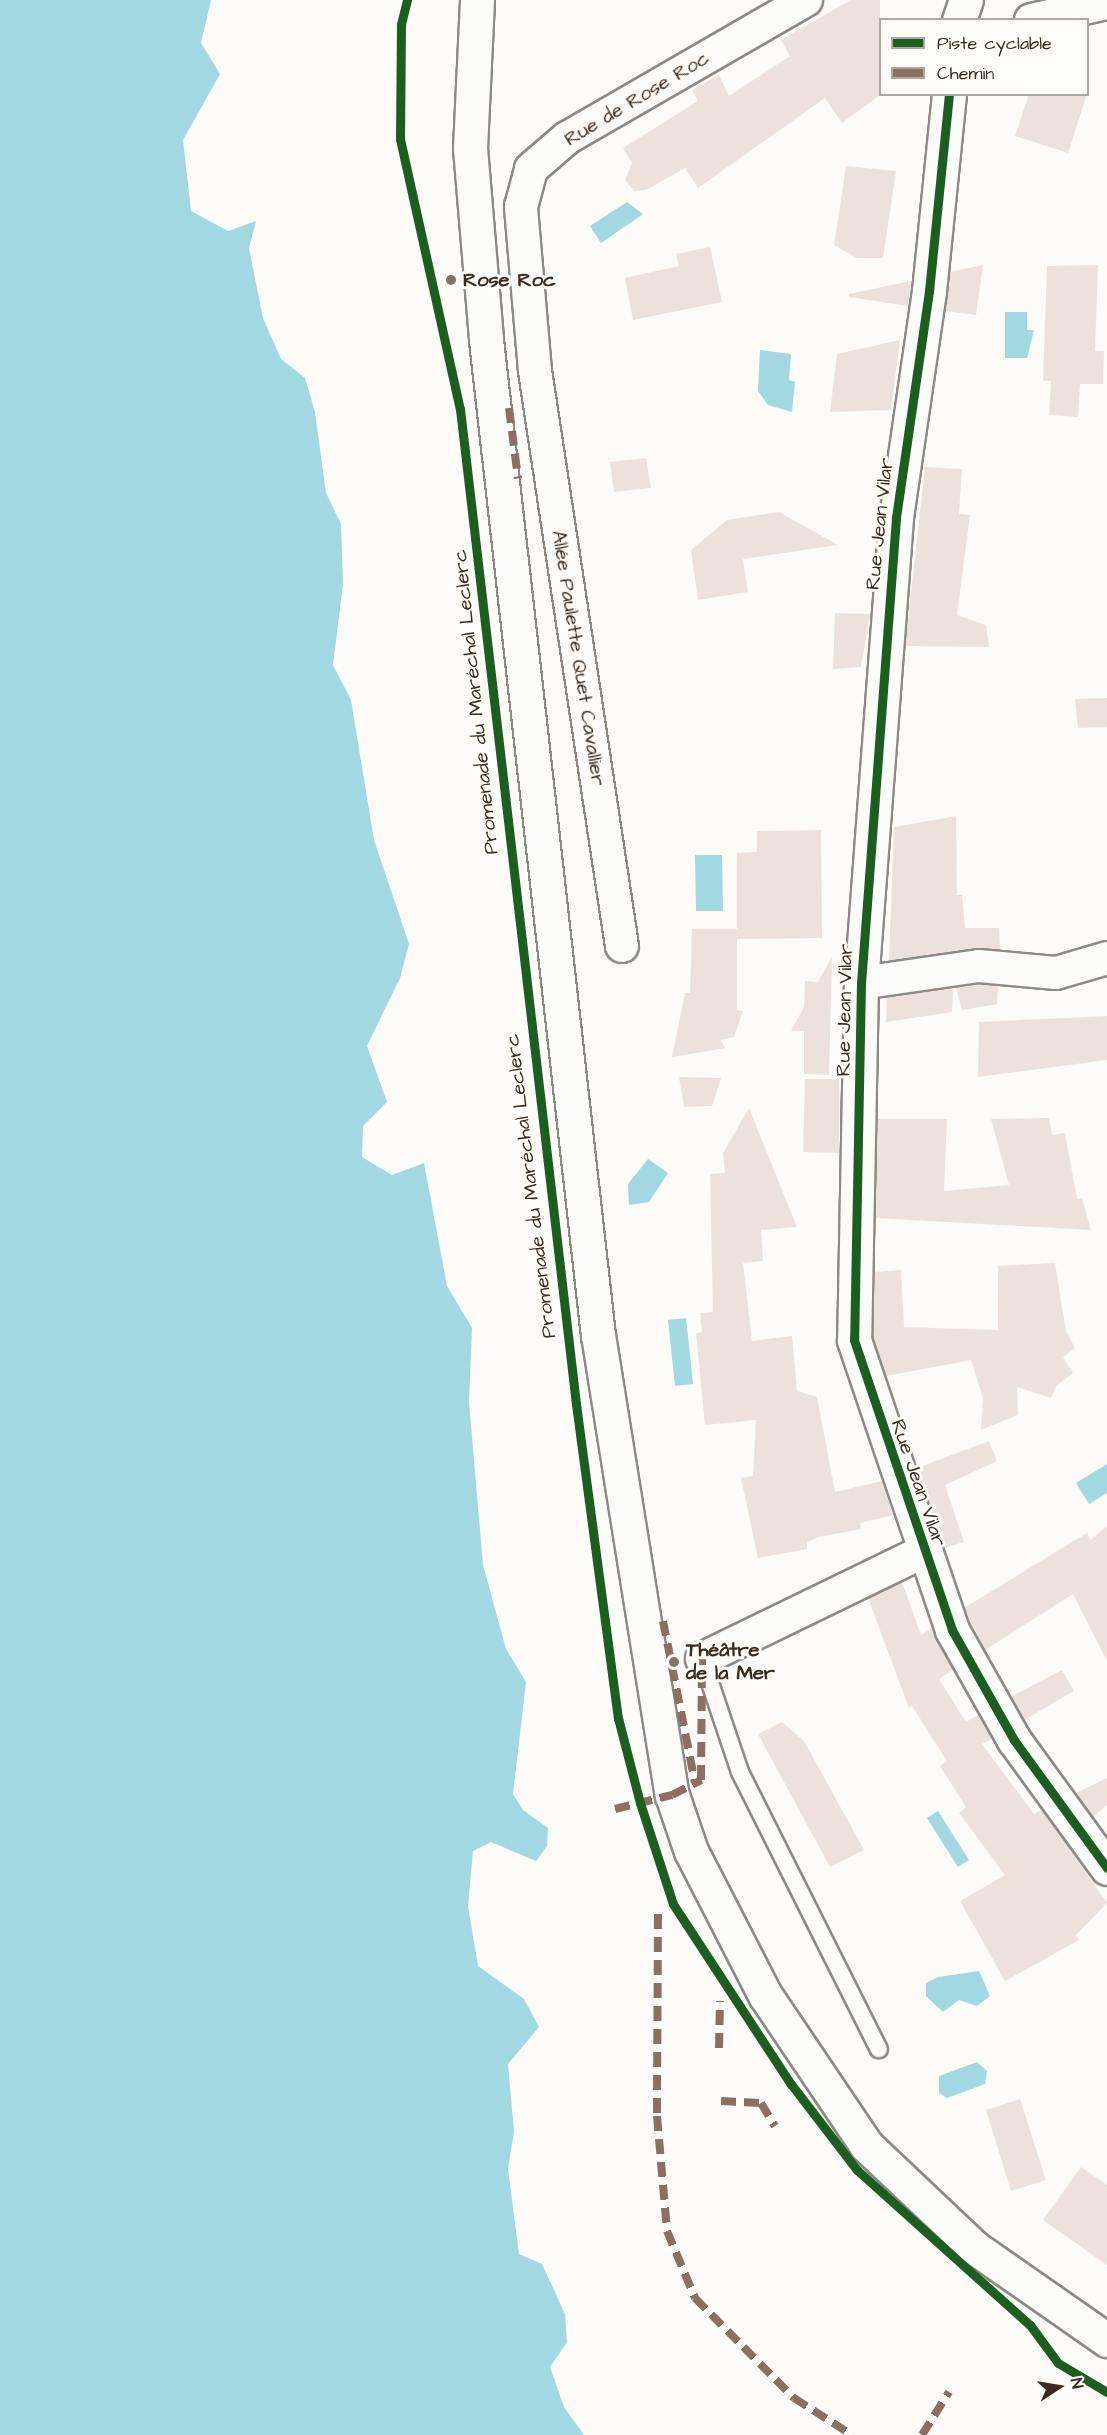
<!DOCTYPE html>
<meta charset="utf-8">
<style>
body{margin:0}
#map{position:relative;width:1107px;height:2435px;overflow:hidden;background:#fcfbf8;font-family:"Architects Daughter",sans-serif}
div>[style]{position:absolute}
.water>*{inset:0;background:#a1d8e1}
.building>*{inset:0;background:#ece2db}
.roads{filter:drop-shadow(2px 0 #8d8985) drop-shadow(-2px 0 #8d8985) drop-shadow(0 2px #8d8985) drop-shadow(0 -2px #8d8985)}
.lane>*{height:16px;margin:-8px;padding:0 8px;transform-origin:8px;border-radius:8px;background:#fbfbf9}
.street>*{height:32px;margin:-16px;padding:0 16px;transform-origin:16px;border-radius:16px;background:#fbfbf9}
.secondary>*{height:33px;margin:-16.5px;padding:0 16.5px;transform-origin:16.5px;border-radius:16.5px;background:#fbfbf9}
.quiet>*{height:8px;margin-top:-4px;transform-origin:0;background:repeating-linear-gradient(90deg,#8d6e63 0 15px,transparent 0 23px)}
.cycleway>*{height:9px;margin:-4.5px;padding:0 4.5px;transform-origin:4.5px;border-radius:4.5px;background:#1b5e20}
.dots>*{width:16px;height:16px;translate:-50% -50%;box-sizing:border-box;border:3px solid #fdfcf7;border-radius:50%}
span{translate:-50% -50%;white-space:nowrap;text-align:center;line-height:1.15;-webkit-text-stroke:6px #fdfcf7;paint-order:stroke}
.street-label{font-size:20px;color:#3b2a1e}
.poi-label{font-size:20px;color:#3b2a1e;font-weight:700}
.left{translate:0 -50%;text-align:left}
.legend{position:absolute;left:879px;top:18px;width:210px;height:78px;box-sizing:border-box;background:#fdfcf7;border:2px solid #afa8a0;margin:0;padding:8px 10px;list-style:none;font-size:18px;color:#3b2a1e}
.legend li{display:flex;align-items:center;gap:12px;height:30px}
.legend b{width:30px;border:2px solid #afa8a0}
.north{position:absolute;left:1029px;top:2357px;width:60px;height:60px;-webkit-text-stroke:4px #fdfcf7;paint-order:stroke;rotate:78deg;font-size:16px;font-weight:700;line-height:24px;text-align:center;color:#3b2a1e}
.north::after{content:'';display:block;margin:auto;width:21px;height:27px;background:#3b2a1e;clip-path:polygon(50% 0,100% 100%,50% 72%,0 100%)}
</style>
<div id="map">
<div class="water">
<div style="clip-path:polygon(0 0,211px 0,201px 43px,220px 74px,183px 140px,191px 211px,228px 231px,256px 221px,249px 248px,263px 318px,281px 359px,305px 378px,315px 412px,326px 493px,341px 524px,343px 583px,333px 665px,351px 700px,374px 840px,409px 944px,400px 978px,367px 1046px,387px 1102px,363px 1126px,362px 1157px,392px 1175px,424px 1163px,447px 1286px,472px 1328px,469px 1402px,483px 1565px,506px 1649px,526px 1682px,513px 1794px,523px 1810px,548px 1828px,547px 1846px,536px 1861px,491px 1842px,473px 1851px,468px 1906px,478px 1966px,524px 1999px,539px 2027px,508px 2064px,514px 2132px,508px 2169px,519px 2254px,542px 2264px,565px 2314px,567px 2342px,550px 2367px,564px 2407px,584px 2435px,0 2435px)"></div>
<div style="clip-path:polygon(627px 202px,643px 214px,601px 243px,590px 226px)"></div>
<div style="clip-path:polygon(1005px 312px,1027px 312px,1027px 330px,1034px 330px,1027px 358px,1005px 358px)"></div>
<div style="clip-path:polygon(760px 350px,791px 354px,789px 380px,795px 382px,792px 412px,768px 405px,758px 391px)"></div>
<div style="clip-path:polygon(695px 855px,722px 855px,723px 911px,696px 911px)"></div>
<div style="clip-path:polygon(648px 1159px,668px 1173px,649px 1202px,629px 1205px,628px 1184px)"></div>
<div style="clip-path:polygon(686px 1318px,693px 1384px,675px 1386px,668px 1320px)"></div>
<div style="clip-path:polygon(1107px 1464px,1107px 1493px,1089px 1504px,1076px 1483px)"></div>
<div style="clip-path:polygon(938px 1811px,969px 1860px,958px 1867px,927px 1818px)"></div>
<div style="clip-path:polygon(979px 1971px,990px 1996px,977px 2006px,959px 2000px,943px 2012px,926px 1996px,926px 1983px,938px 1977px)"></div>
<div style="clip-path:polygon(977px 2062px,987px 2071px,985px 2084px,947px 2098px,939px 2093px,939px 2076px)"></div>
</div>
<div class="building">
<div style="clip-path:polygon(851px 0,880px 0,880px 95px,842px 123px,825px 98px,698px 188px,685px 168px,646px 190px,634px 191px,625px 180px,632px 163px,623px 148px,698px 101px,692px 90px,719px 75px,729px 96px,790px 56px,781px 40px)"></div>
<div style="clip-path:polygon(1029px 94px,1087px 94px,1068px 153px,1015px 136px)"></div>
<div style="clip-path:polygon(846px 166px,896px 171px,883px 258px,857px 258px,834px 245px)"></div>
<div style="clip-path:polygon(710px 247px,722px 302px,633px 320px,625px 278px,679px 266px,676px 254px)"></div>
<div style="clip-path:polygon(983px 265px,976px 315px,945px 311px,950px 272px)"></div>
<div style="clip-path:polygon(1098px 265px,1095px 351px,1104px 351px,1103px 384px,1080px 384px,1078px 417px,1049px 415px,1051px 381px,1043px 381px,1047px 266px)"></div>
<div style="clip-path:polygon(911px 281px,908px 306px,849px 297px,849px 294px)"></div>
<div style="clip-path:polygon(900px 340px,891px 410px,830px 412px,837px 354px)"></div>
<div style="clip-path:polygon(646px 458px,651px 488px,614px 492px,610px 462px)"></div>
<div style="clip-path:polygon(925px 467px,962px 469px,959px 514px,970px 515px,957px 615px,986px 625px,989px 647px,905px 646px)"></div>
<div style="clip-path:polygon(779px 512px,838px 545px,743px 559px,748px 592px,698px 600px,691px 550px,727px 520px)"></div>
<div style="clip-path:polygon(835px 613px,870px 614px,861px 667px,833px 669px)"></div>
<div style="clip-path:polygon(1107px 698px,1107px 727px,1078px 728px,1075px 699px)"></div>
<div style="clip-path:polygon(956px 816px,957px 895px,962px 895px,965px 928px,999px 928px,1000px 950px,889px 961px,894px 827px)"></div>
<div style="clip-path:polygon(821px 830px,822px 938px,737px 939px,737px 853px,757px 852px,757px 831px)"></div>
<div style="clip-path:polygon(692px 929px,737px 929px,737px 1010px,743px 1011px,734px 1037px,721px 1040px,725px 1048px,672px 1057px,685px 993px,690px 993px)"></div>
<div style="clip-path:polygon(832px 957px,829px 1075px,804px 1074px,804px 1031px,791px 1031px,804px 1007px,805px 981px,818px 982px)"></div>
<div style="clip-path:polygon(979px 984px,998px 986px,997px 1004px,962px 1010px,956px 987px)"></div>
<div style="clip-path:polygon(953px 988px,952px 1012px,886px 1022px,887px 997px)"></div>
<div style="clip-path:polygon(1107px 1016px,1107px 1060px,978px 1077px,979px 1022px)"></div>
<div style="clip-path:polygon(679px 1077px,721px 1078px,712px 1106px,684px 1107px)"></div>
<div style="clip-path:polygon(805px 1079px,839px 1079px,839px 1153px,803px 1152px)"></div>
<div style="clip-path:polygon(749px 1108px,797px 1227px,761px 1230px,763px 1261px,743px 1263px,752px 1341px,792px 1336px,797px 1391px,817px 1397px,835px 1492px,882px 1481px,893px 1515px,860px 1523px,861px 1529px,819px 1537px,807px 1542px,807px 1549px,758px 1558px,741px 1478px,753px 1476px,756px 1420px,705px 1425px,696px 1333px,702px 1332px,700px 1313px,713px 1312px,710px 1174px,725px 1173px,723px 1153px)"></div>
<div style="clip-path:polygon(1049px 1118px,1052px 1135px,1065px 1133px,1077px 1199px,1082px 1198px,1091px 1230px,875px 1218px,877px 1119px,947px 1119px,944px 1191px,1009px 1185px,991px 1119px)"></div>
<div style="clip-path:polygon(1055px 1263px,1066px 1331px,1075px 1348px,1063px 1357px,1073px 1373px,1056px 1386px,1051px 1398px,1017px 1387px,1018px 1415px,981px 1430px,983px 1398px,971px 1360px,886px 1376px,873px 1337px,874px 1272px,901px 1270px,904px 1327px,998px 1330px,998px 1266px)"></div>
<div style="clip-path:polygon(989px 1441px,997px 1461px,945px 1485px,964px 1542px,944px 1548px,917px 1468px)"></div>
<div style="clip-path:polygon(1107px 1526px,1107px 1661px,1073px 1594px,985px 1650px,964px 1608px,1087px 1533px,1091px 1540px)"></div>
<div style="clip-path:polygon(902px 1582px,921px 1635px,932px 1628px,953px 1670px,939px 1679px,966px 1722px,978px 1715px,992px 1739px,982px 1744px,1034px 1814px,1042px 1810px,1107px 1903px,1076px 1935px,1079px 1940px,1005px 1981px,960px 1901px,1005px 1875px,959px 1813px,966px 1807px,940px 1766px,947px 1761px,912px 1706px,909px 1708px,868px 1598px)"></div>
<div style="clip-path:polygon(1062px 1670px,1074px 1691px,1024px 1720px,1011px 1697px)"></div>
<div style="clip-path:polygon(782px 1722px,804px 1741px,864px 1850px,830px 1867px,758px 1734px)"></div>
<div style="clip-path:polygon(1107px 1778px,1107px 1805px,1093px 1817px,1076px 1793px)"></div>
<div style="clip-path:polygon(1020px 2099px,1046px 2180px,1011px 2191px,986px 2110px)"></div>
<div style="clip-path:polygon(1081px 2167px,1107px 2185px,1107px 2265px,1043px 2220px)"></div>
</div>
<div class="roads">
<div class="lane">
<div style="left:702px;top:1659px;width:119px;rotate:71.4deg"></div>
<div style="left:740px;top:1772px;width:310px;rotate:63.4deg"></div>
</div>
<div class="street">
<div style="left:1031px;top:20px;width:78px;rotate:-12.6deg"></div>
<div style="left:622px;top:946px;width:582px;rotate:-98.6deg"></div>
<div style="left:535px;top:371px;width:165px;rotate:-94.9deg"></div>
<div style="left:521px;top:207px;width:39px;rotate:-75deg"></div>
<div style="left:531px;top:169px;width:48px;rotate:-40.7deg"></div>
<div style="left:567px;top:138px;width:276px;rotate:-30deg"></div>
<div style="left:861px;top:983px;width:119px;rotate:-8.2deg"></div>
<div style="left:979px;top:966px;width:77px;rotate:5.2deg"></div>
<div style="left:1056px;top:973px;width:53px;rotate:-16.4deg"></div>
<div style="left:702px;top:1659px;width:245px;rotate:-25.9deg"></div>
</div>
<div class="secondary">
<div style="left:477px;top:0;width:148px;rotate:92.7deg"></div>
<div style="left:470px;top:148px;width:193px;rotate:85.2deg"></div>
<div style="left:486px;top:340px;width:1001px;rotate:83.58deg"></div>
<div style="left:598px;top:1335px;width:466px;rotate:80.9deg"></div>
<div style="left:672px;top:1795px;width:59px;rotate:71.3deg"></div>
<div style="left:691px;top:1851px;width:162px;rotate:62.8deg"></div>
<div style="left:765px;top:1995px;width:181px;rotate:56deg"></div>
<div style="left:866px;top:2145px;width:150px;rotate:43.4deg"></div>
<div style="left:975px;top:2248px;width:161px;rotate:34.9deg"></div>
<div style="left:959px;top:20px;width:21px;rotate:-71deg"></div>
<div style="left:949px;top:94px;width:198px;rotate:95.8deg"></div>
<div style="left:929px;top:291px;width:229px;rotate:98.3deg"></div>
<div style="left:896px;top:518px;width:466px;rotate:94.3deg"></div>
<div style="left:861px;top:983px;width:357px;rotate:91.1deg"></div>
<div style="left:854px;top:1340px;width:306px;rotate:71.3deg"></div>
<div style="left:952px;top:1630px;width:126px;rotate:60.6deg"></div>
<div style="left:1014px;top:1740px;width:158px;rotate:54deg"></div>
</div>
</div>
<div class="quiet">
<div style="left:509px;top:408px;width:71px;rotate:82.7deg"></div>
<div style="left:663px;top:1621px;width:165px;rotate:78.8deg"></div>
<div style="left:615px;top:1809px;width:59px;rotate:-13.8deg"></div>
<div style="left:672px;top:1795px;width:33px;rotate:-27deg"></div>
<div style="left:701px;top:1780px;width:121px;rotate:-89.5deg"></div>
<div style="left:658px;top:1914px;width:202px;rotate:90.3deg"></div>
<div style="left:657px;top:2116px;width:115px;rotate:85deg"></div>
<div style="left:667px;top:2231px;width:73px;rotate:67.3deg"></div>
<div style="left:695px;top:2298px;width:141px;rotate:45.3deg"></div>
<div style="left:794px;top:2398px;width:69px;rotate:32.5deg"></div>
<div style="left:719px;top:2048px;width:47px;rotate:-88.8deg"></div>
<div style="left:721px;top:2101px;width:40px;rotate:2.9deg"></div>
<div style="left:761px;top:2103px;width:27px;rotate:59deg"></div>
<div style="left:922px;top:2435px;width:51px;rotate:-57.9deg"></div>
</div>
<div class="cycleway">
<div style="left:407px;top:0;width:25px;rotate:104deg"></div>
<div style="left:401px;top:24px;width:115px;rotate:90.5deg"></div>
<div style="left:400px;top:139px;width:277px;rotate:77.5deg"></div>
<div style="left:460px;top:409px;width:1002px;rotate:83.35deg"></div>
<div style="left:576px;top:1404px;width:317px;rotate:82.4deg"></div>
<div style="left:618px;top:1718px;width:88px;rotate:75.5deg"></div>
<div style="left:640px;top:1803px;width:106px;rotate:71.9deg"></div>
<div style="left:673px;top:1904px;width:215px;rotate:56.8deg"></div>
<div style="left:791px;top:2084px;width:108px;rotate:52.5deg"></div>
<div style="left:857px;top:2170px;width:232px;rotate:41.9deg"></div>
<div style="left:1030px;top:2325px;width:47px;rotate:53.6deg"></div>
<div style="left:1058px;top:2363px;width:57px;rotate:30.6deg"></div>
<div style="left:949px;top:94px;width:198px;rotate:95.8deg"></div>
<div style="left:929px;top:291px;width:229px;rotate:98.3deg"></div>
<div style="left:896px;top:518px;width:466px;rotate:94.3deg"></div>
<div style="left:861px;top:983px;width:357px;rotate:91.1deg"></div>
<div style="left:854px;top:1340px;width:306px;rotate:71.3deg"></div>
<div style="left:952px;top:1630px;width:126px;rotate:60.6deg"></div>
<div style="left:1014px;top:1740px;width:158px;rotate:54deg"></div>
</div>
<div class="dots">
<div style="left:451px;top:280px;background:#7f736a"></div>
<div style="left:674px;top:1662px;background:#7f736a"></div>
</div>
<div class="street-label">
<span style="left:637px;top:99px;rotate:-31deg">Rue de Rose Roc</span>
<span style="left:880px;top:524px;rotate:-84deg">Rue Jean Vilar</span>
<span style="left:578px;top:658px;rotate:81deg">Allée Paulette Quet Cavallier</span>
<span style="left:476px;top:702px;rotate:-96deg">Promenade du Maréchal Leclerc</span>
<span style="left:845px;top:1010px;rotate:-89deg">Rue Jean Vilar</span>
<span style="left:531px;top:1186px;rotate:-97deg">Promenade du Maréchal Leclerc</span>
<span style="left:918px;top:1483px;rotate:71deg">Rue Jean Vilar</span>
</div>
<div class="poi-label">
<span class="left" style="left:463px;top:280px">Rose Roc</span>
<span class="left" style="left:686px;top:1662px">Théâtre<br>de la Mer</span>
</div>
<ul class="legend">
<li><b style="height:8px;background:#1b5e20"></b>Piste cyclable</li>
<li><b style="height:8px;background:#8d6e63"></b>Chemin</li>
</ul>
<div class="north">N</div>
</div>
